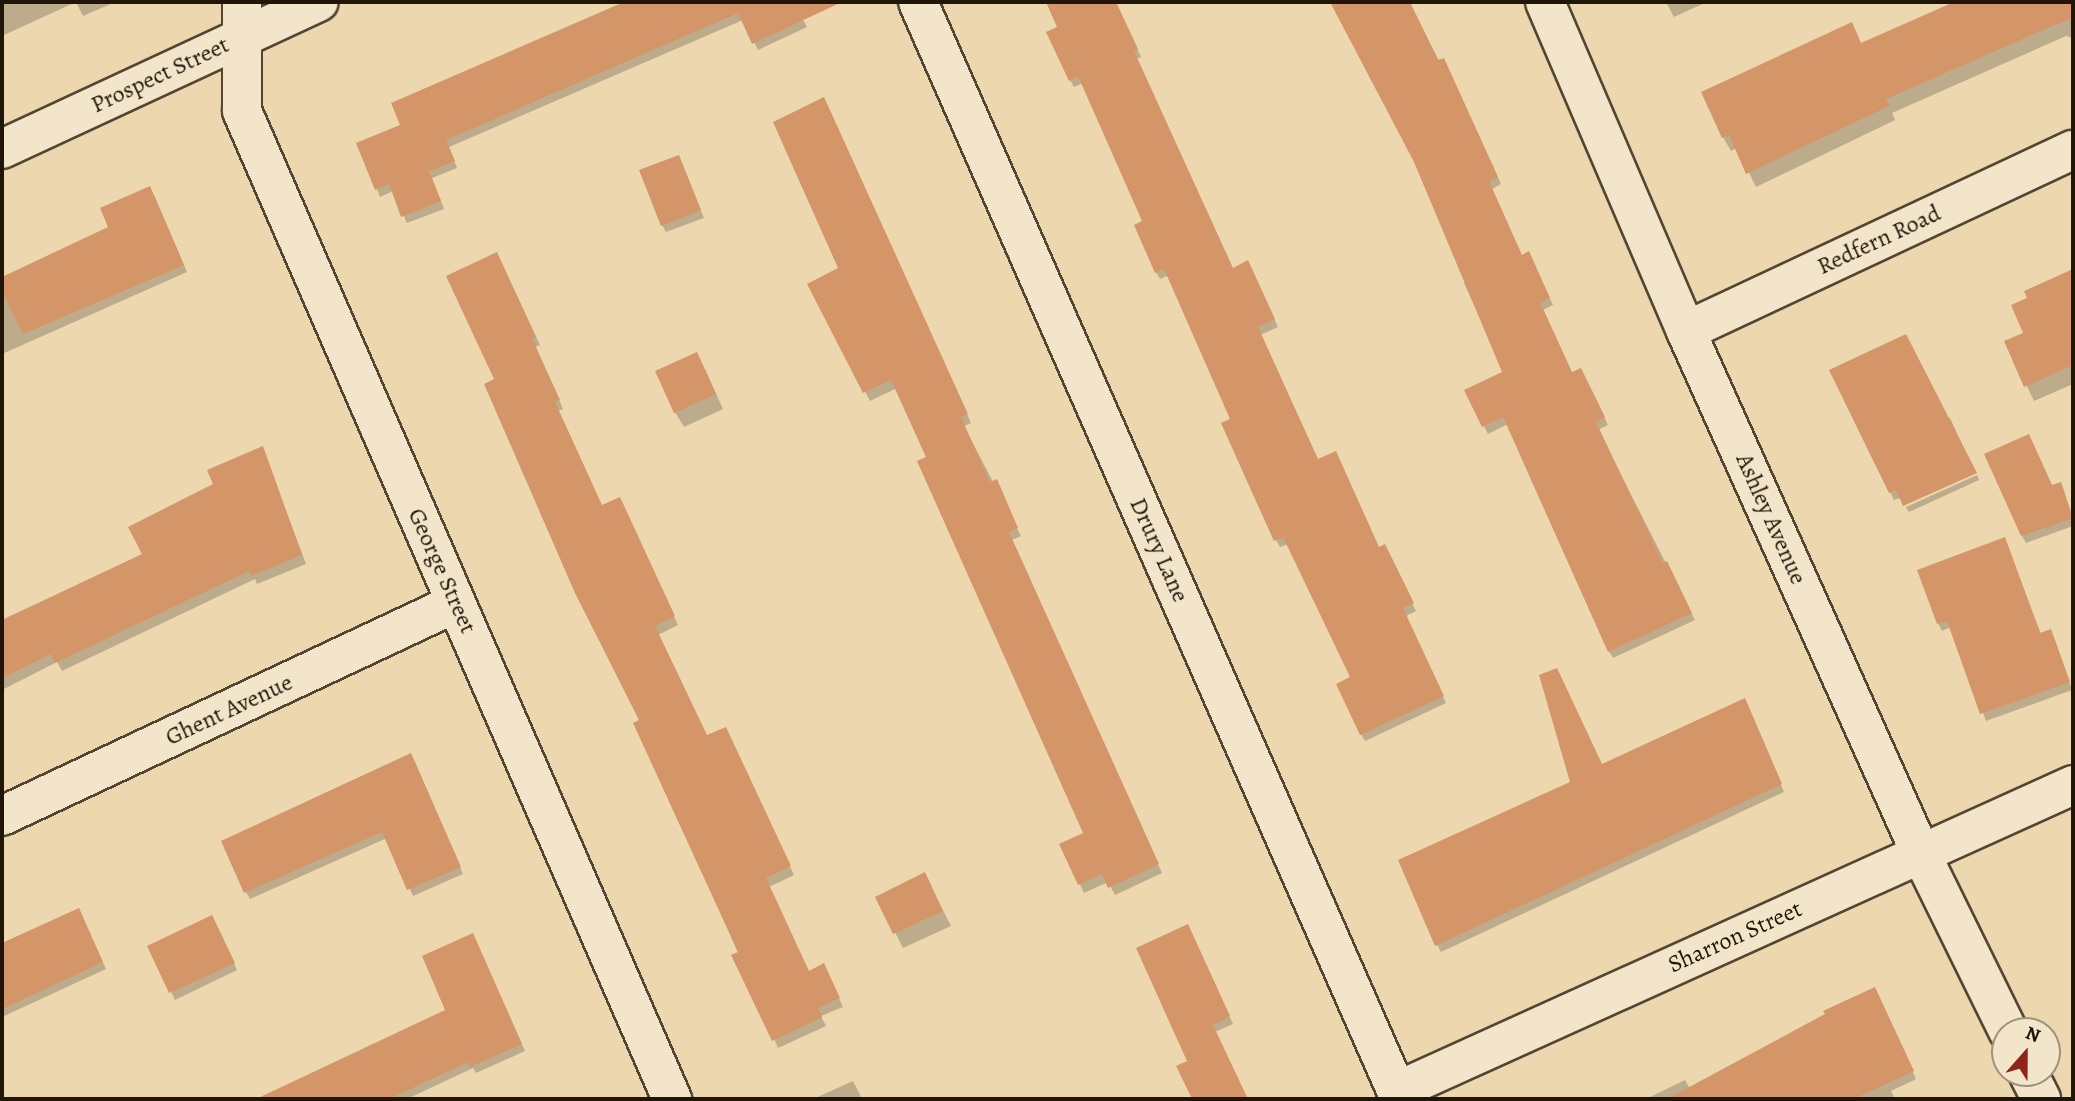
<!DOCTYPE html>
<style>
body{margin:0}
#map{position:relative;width:2075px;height:1101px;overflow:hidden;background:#ecd7ae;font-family:Alegreya,serif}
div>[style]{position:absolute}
.shadow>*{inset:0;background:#0003}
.building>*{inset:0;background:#d49568}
.roads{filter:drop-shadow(2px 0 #524632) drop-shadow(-2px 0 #524632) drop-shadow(0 2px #524632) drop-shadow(0 -2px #524632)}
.minor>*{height:38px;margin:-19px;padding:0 19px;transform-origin:19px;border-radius:19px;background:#f3e5ca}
span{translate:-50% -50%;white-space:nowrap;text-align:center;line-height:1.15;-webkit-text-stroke:5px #f3e5ca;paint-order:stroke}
.street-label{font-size:24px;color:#1f1508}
.frame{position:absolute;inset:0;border:4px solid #1f1508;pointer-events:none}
.north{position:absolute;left:1991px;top:1017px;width:70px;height:70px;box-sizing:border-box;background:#f3e5ca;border:2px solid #9e927c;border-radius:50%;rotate:21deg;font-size:19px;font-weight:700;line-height:28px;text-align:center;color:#1f1508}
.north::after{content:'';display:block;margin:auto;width:24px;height:32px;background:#8f2418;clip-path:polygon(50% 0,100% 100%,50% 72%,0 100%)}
</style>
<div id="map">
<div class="shadow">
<div style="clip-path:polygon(2px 2px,115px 2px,83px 16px,76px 2px,2px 36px)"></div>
<div style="clip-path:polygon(627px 2px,794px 2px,807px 27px,758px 50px,743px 20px,449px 147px,457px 168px,432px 178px,444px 209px,407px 223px,393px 191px,380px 197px,358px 143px,402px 126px,393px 104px)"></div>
<div style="clip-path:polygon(1048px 2px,1115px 2px,1141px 57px,1136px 59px,1233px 270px,1251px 270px,1278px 327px,1260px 335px,1318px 461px,1379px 548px,1388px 553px,1416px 611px,1406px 616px,1446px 703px,1365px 741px,1361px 734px,1353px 678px,1288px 544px,1280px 547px,1276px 540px,1223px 424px,1232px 419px,1169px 275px,1160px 279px,1156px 272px,1144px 222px,1083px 83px,1074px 87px,1070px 80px,1060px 28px)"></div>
<div style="clip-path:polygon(1343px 2px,1409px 2px,1492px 164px,1501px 184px,1492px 189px,1522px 257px,1532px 261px,1553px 305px,1543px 310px,1572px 374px,1585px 377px,1608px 425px,1598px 430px,1695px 620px,1613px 658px,1609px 651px,1508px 424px,1488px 434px,1466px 391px,1505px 372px,1464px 283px,1469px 281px)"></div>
<div style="clip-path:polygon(1666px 2px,1707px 2px,1674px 17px)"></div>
<div style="clip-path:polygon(1959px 2px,2073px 2px,2073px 38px,2066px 36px,1892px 113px,1895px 120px,1756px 187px,1737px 148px,1731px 151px,1723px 137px,1703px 93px,1862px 44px)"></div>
<div style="clip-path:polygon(828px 107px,971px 423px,964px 426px,1021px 536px,1012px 540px,1162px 873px,1115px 895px,1108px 882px,1084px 893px,1061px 845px,1085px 834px,897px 388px,870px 401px,809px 285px,841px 268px)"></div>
<div style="clip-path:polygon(682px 164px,704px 218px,666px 232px,662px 225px)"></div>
<div style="clip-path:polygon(154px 195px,187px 272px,2px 354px,2px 278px,110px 227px)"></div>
<div style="clip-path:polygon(501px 262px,540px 345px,536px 347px,563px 409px,558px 411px,602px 507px,624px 508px,678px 625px,658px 635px,707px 737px,730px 737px,794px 875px,769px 887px,809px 973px,828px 974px,843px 1007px,821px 1016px,826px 1026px,778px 1048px,497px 380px)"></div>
<div style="clip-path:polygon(2066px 274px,2073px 287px,2073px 384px,2034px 401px,2006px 342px,2025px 334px,2030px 299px)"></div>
<div style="clip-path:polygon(705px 369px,723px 409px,684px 427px,675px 412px)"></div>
<div style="clip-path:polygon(1831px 371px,1950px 418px,1975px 472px,1894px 500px)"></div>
<div style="clip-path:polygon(263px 449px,306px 564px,257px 584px,255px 579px,62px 671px,57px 662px,2px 690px,2px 620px,144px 555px,215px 485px)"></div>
<div style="clip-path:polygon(1977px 475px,1979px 480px,1909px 512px,1906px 507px)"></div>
<div style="clip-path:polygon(2052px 487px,2064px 491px,2073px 526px,2026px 543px,2022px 536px)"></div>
<div style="clip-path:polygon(2005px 540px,2041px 634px,2054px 638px,2072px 690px,1986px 721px,1951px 627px,1942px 631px,1938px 623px)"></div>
<div style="clip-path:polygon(1748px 707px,1784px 792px,1441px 952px,1437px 945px,1572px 783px,1602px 766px)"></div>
<div style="clip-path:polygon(415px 762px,463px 874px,413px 896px,387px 838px,250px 899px,246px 892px)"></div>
<div style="clip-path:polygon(925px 875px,951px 926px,903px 948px,877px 897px)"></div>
<div style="clip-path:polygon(79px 911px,106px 969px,2px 1017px,2px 945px)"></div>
<div style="clip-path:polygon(216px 924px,237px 970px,175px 1000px,149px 947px)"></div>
<div style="clip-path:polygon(1191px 934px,1233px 1024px,1215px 1032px,1246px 1099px,1194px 1099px,1178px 1067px,1190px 1062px)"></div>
<div style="clip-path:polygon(476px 943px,525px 1051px,476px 1073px,473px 1068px,407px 1099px,264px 1099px,448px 1011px)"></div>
<div style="clip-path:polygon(1878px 996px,1916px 1079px,1891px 1091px,1895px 1099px,1646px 1099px,1685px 1080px,1690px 1089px)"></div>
<div style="clip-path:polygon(853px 1081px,862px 1099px,813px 1099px)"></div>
</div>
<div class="building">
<div style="clip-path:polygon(624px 2px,842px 2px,752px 44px,738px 13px,446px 140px,455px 161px,429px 171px,441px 201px,401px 217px,389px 184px,375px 190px,356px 143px,400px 125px,391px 103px)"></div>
<div style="clip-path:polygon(1046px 2px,1116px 2px,1138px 49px,1134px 51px,1233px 268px,1248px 260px,1275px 319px,1258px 327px,1318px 459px,1336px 451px,1379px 547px,1385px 544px,1414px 603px,1403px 608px,1444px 696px,1360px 735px,1336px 684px,1350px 677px,1283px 537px,1274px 541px,1250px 488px,1221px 423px,1230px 419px,1164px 269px,1155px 273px,1134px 225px,1142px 221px,1078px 76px,1069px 81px,1046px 32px,1057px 27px)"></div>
<div style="clip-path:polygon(1330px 2px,1410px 2px,1438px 60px,1444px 58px,1498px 177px,1489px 181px,1522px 255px,1529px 251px,1550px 298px,1540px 302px,1572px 372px,1581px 368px,1605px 417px,1596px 422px,1663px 563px,1667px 561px,1692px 613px,1608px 652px,1503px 417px,1482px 427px,1464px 390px,1502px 372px,1414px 162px)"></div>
<div style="clip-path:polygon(1954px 2px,2073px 2px,2073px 17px,1886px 99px,1889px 106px,1746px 174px,1729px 135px,1722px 138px,1701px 92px,1852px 22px,1861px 43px)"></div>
<div style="clip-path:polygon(824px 97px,968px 414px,961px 417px,990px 482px,997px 479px,1018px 528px,1009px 532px,1159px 864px,1108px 888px,1102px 874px,1078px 885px,1059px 844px,1083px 833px,917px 461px,926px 457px,891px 380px,863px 393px,807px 284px,838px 268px,773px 122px)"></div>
<div style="clip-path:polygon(679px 155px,701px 210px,661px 226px,639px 170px)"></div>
<div style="clip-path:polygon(150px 186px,184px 265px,23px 334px,2px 291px,2px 277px,108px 227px,100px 208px)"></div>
<div style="clip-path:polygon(497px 252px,536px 337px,532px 339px,560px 400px,555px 402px,602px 505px,620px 497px,675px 616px,655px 626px,707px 735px,726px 727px,791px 866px,766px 878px,809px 971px,824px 963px,840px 998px,818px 1008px,822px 1017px,772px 1041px,731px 955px,738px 952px,633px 723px,639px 720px,575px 593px,484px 384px,494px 379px,446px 276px)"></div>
<div style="clip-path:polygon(2073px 269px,2073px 365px,2024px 387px,2004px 341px,2023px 333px,2011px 305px,2027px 298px,2024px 291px)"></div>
<div style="clip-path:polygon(1906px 334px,1977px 473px,1903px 506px,1896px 490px,1889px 493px,1829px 370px)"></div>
<div style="clip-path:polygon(697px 352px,716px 394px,674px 413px,655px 371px)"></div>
<div style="clip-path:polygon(2029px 434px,2052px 485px,2061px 482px,2073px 518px,2021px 536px,1984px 454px)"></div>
<div style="clip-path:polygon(263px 446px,302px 555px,251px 576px,249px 571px,55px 663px,51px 654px,2px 678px,2px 620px,142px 554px,128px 527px,213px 484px,207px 470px)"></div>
<div style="clip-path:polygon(2005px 537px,2040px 633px,2051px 629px,2070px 682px,1980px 714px,1947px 621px,1937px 624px,1917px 570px)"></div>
<div style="clip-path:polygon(1557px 668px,1602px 764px,1745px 698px,1782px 784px,1435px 946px,1398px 860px,1570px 782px,1539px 675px)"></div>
<div style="clip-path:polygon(411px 753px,461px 867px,407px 890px,382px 832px,244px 893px,221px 841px)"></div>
<div style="clip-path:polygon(925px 872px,943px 911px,893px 934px,875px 897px)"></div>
<div style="clip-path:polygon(79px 908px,103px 962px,2px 1009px,2px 943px)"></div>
<div style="clip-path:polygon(212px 915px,235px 963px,169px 993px,147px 946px)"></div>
<div style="clip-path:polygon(1188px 924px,1230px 1016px,1213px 1025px,1248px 1099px,1192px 1099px,1176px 1066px,1187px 1061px,1136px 948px)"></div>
<div style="clip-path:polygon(473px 933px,522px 1044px,470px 1067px,468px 1062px,389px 1099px,256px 1099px,445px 1010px,422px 956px)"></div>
<div style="clip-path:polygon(1875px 987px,1914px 1071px,1854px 1099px,1667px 1099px,1825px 1014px,1823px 1011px)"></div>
</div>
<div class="roads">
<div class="minor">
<div style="left:242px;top:2px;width:109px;rotate:90deg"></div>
<div style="left:242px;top:111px;width:1078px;rotate:66.48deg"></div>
<div style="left:918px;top:2px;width:1198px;rotate:66.28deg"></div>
<div style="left:1545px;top:2px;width:358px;rotate:66.8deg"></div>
<div style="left:1686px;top:331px;width:573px;rotate:65.8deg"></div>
<div style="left:1921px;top:854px;width:197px;rotate:63.8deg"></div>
<div style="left:2px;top:149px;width:349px;rotate:-24.9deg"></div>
<div style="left:1686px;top:331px;width:427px;rotate:-25.1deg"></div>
<div style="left:2px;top:816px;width:501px;rotate:-25.13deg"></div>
<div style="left:2028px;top:1073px;width:29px;rotate:63deg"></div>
<div style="left:1397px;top:1091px;width:742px;rotate:-24.35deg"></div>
</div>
</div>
<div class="street-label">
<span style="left:160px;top:75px;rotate:-25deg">Prospect Street</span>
<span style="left:1879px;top:240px;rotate:-25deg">Redfern Road</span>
<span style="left:1771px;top:519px;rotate:66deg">Ashley Avenue</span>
<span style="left:1159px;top:550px;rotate:66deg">Drury Lane</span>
<span style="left:442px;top:571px;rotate:66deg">George Street</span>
<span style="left:229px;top:710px;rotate:-25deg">Ghent Avenue</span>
<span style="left:1735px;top:937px;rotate:-24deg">Sharron Street</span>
</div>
<div class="frame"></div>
<div class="north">N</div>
</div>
